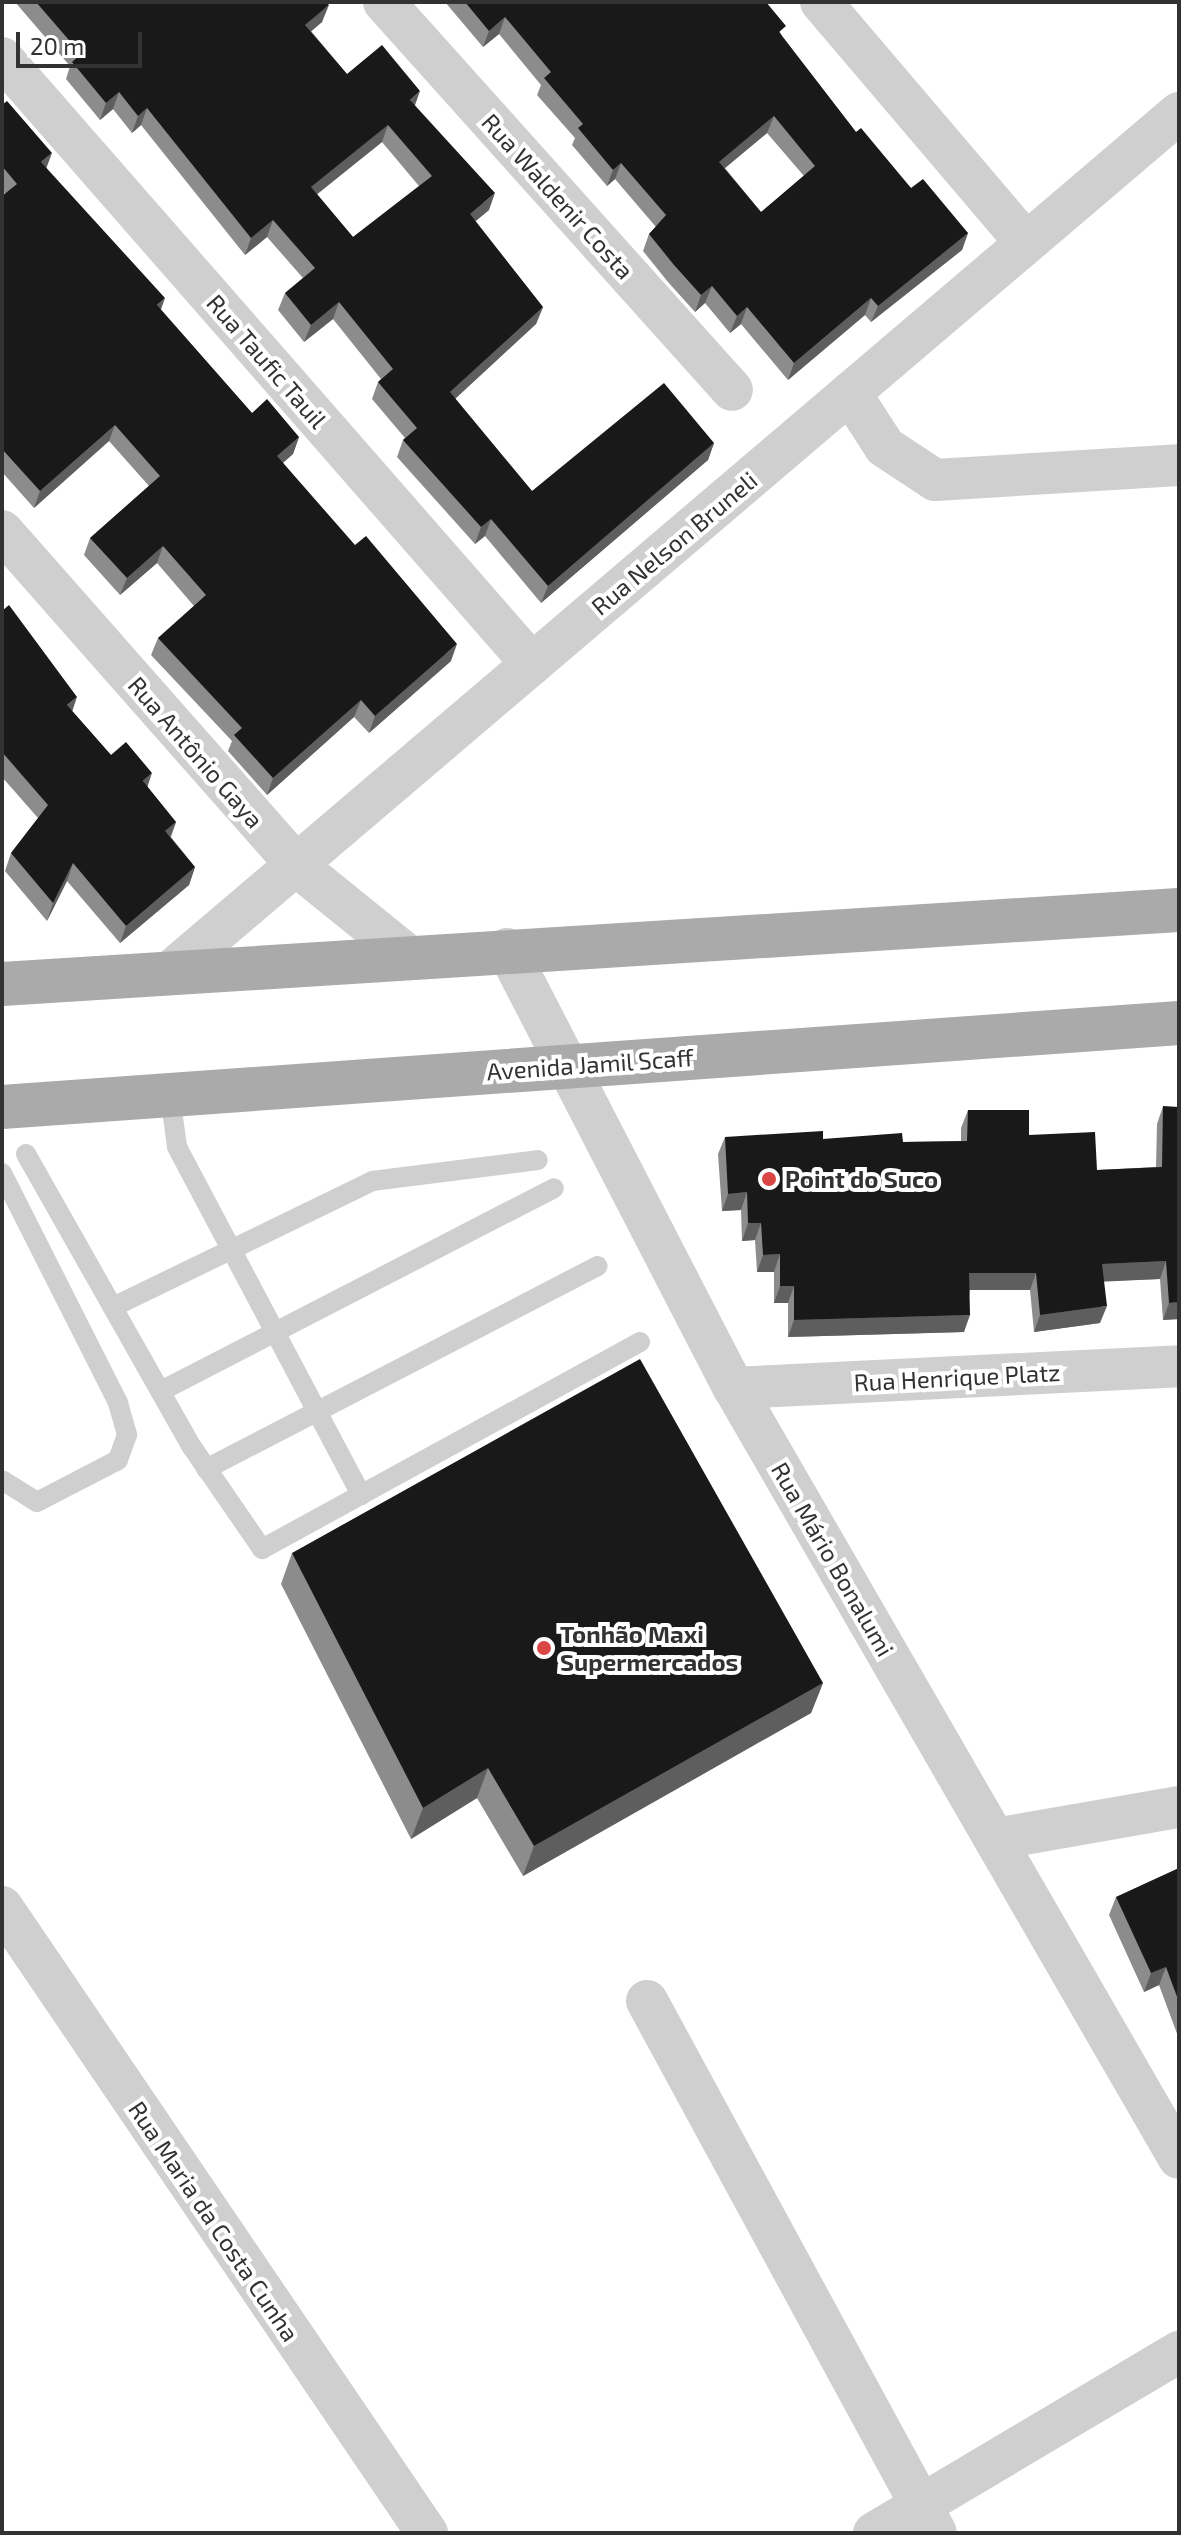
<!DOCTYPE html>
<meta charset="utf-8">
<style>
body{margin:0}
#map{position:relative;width:1181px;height:2535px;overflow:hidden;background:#fff;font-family:"Exo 2",sans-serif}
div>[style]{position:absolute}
.lane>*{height:20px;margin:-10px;padding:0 10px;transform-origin:10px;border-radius:10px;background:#cfcfcf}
.street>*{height:42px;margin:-21px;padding:0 21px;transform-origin:21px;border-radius:21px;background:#cfcfcf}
.primary>*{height:44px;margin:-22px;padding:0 22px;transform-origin:22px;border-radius:22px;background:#aaa}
.wall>*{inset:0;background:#8c8c8c}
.shaded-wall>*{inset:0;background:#5e5e5e}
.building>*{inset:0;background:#191919}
.dots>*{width:22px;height:22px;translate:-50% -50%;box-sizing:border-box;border:4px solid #fff;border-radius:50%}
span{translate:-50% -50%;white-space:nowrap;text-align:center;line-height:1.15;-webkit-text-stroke:8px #fff;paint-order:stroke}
.street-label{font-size:24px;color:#323232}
.poi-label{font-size:24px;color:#323232;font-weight:700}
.left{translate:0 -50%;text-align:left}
.frame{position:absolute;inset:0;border:4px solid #323232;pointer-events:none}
.scale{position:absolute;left:16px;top:32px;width:126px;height:36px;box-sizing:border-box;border:4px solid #323232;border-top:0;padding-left:10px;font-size:24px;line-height:28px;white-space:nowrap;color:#323232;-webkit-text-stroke:6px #fff;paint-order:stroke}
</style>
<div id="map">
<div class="lane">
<div style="left:170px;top:1095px;width:52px;rotate:82.3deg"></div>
<div style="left:177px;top:1147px;width:394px;rotate:62.1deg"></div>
<div style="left:26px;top:1154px;width:337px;rotate:60.5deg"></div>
<div style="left:192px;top:1447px;width:124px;rotate:55.5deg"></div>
<div style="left:262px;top:1549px;width:431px;rotate:-28.7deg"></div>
<div style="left:2px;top:1173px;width:258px;rotate:63.2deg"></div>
<div style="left:118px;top:1403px;width:33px;rotate:74deg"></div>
<div style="left:127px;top:1435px;width:27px;rotate:110deg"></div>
<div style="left:118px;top:1460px;width:91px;rotate:152.6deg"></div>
<div style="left:37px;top:1502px;width:41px;rotate:-147.8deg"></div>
<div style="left:113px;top:1307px;width:288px;rotate:-25.9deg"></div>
<div style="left:372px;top:1181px;width:167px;rotate:-7.2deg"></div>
<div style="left:161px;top:1391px;width:442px;rotate:-27.3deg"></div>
<div style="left:206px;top:1469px;width:441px;rotate:-27.4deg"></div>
</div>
<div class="street">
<div style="left:384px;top:2px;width:521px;rotate:48.11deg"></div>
<div style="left:821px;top:2px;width:316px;rotate:49.6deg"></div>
<div style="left:2px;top:58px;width:805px;rotate:48.83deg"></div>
<div style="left:850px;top:393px;width:64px;rotate:57.1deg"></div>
<div style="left:885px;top:447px;width:60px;rotate:33.4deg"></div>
<div style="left:935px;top:480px;width:244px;rotate:-3.5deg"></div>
<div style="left:2px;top:531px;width:446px;rotate:48.6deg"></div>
<div style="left:297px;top:866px;width:143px;rotate:39deg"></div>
<div style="left:507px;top:949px;width:494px;rotate:62.7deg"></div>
<div style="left:734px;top:1388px;width:889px;rotate:59.98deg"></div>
<div style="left:170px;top:972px;width:1325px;rotate:-40.41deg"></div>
<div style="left:734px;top:1388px;width:446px;rotate:-2.8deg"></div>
<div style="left:995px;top:1839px;width:187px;rotate:-9.9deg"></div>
<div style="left:2px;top:1907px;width:757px;rotate:55.83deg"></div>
<div style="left:647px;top:2001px;width:605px;rotate:61.49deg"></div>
<div style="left:874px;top:2533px;width:355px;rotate:-30.7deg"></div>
</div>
<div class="primary">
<div style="left:2px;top:984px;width:1179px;rotate:-3.6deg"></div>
<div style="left:2px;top:1107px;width:1180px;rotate:-4.08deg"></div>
</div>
<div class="wall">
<div style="clip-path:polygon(evenodd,15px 2px,326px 2px,322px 22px,311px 31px,347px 74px,415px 106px,489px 210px,475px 221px,543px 307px,536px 324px,455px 399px,532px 491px,714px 443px,708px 460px,541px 603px,485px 536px,475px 544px,397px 457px,403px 440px,405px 438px,372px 399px,378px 382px,381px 379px,333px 319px,304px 342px,278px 310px,285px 293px,303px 278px,267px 237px,245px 255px,141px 125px,132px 133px,113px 109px,100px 120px,66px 79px,70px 66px,15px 2px,382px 142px,419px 186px,353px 237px,317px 194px,382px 142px)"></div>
<div style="clip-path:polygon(evenodd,445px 2px,766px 2px,782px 36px,856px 132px,911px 188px,968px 233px,962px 250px,871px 322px,865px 315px,788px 380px,741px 324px,730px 333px,705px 303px,695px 312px,668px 282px,643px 251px,649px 234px,656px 227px,615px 179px,607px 186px,572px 145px,575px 138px,537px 95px,541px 85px,499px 34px,483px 47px,445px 2px,767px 133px,804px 176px,761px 212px,725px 168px,767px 133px)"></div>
<div style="clip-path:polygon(2px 105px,46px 168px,161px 310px,252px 413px,299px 437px,293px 454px,283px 463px,451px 661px,369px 733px,354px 717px,267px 795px,228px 751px,232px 741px,151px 655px,158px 638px,194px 606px,157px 563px,120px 595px,84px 555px,90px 538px,149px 486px,109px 441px,34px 508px,2px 472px,2px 196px,5px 194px,2px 190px)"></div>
<div style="clip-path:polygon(2px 611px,72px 711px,111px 755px,147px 787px,176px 822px,171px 837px,195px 867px,189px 885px,120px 943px,67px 881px,47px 921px,5px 871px,11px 853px,38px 818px,2px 777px)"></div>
<div style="clip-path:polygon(1163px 1106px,1179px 1319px,1163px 1320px,1160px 1279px,1104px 1281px,1100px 1323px,1034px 1332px,1030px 1290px,970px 1290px,964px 1332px,788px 1337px,788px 1303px,774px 1303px,774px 1272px,757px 1272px,755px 1240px,742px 1241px,741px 1210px,722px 1211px,718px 1154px,725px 1137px,903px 1142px,961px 1141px,961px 1128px,968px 1110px,1029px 1135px,1097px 1170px,1156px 1167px,1157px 1124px)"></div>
<div style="clip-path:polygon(292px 1553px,823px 1683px,811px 1713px,523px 1876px,477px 1798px,411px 1839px,281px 1584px)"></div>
<div style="clip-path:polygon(1179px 1868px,1179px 2039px,1159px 1985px,1144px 1992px,1109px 1915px,1116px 1897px)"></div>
</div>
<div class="shaded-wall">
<div style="clip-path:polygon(329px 5px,322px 22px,299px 42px,305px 25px)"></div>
<div style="clip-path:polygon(505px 17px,499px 34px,483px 47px,489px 31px)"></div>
<div style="clip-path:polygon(420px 91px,414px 108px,410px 100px)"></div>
<div style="clip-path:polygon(119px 92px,113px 109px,100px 120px,106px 103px)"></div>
<div style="clip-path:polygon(147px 108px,141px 125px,132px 133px,138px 116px)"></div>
<div style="clip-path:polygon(774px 116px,767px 133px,713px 178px,719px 162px)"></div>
<div style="clip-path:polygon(388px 125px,382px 142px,305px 204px,311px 187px)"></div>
<div style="clip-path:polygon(52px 153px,46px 169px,41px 162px)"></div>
<div style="clip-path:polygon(621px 163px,615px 179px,607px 186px,613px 170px)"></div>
<div style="clip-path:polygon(495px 193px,489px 210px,464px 231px,470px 214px)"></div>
<div style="clip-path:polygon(273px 220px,267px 237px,245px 255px,251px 238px)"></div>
<div style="clip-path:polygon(968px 233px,962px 250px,871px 322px,878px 306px)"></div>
<div style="clip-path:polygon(712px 286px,705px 303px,695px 312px,701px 295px)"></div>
<div style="clip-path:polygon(165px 298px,159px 315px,157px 305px)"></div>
<div style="clip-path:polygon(871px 298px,865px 315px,788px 380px,794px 363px)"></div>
<div style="clip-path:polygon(339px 302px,333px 319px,304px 342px,311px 325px)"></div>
<div style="clip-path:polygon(543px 307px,536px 324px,444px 409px,450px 392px)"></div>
<div style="clip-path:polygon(747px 307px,741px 324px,730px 333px,737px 316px)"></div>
<div style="clip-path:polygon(115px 425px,109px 441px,34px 508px,40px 491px)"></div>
<div style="clip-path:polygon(299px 437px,293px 454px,271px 473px,277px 456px)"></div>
<div style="clip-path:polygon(714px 443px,708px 460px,541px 603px,548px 586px)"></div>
<div style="clip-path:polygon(491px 519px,485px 536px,475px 544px,481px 527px)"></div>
<div style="clip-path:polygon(163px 546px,157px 563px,120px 595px,127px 578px)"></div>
<div style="clip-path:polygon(457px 644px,451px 661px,369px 733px,375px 716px)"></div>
<div style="clip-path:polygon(77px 697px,71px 715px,67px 705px)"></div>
<div style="clip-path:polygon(361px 700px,354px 717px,267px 795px,273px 778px)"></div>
<div style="clip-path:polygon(152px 773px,146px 791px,143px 781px)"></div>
<div style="clip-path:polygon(176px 822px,169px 840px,165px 831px)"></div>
<div style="clip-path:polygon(73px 863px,67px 881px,47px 921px,53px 903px)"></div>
<div style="clip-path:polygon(195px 867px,189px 885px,120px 943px,126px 926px)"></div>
<div style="clip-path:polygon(747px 1192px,741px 1210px,722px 1211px,728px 1194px)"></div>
<div style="clip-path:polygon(748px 1223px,761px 1223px,755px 1240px,742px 1241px)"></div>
<div style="clip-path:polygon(780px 1254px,774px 1272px,757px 1272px,763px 1255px)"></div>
<div style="clip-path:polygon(1166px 1261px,1160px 1279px,1096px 1282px,1102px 1264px)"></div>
<div style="clip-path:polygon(969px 1273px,1036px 1273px,1030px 1290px,963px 1290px)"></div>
<div style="clip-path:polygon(780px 1286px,794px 1286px,788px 1303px,774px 1303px)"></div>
<div style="clip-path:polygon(1179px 1302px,1179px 1319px,1163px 1320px,1169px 1303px)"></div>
<div style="clip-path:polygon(1107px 1306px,1100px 1323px,1034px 1332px,1040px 1315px)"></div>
<div style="clip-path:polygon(970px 1315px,964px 1332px,788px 1337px,794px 1320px)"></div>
<div style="clip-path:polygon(823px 1683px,811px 1713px,523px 1876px,534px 1846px)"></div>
<div style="clip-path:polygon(488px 1768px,477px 1798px,411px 1839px,423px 1808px)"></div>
<div style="clip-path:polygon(1166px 1967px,1159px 1985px,1144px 1992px,1151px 1973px)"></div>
</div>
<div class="building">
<div style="clip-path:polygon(evenodd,36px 2px,326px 2px,329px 5px,305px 25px,347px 74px,382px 45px,420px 91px,410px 100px,495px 193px,470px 214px,543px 307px,450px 392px,532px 491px,664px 383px,714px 443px,548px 586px,491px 519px,481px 527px,403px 440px,417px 428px,378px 382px,393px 369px,339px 302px,311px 325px,285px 293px,315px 268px,273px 220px,251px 238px,147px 108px,138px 116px,119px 92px,106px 103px,72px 62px,81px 54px,36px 2px,388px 125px,432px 176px,353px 237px,311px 187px,388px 125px)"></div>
<div style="clip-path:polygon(evenodd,465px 2px,766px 2px,786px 26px,779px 32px,856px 132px,861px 128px,911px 188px,923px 179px,968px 233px,878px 306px,871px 298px,794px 363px,747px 307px,737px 316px,712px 286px,701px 295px,674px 265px,649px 234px,666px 215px,621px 163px,613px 170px,578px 128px,583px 124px,544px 78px,551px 72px,505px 17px,489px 31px,465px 2px,774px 116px,815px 166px,761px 212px,719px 162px,774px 116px)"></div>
<div style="clip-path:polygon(7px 101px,52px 153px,41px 162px,165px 298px,157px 305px,252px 413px,267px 399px,299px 437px,277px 456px,355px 545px,366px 536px,457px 644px,375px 716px,361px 700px,273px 778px,234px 735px,242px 728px,158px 638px,206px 595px,163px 546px,127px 578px,90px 538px,160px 476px,115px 425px,40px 491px,2px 449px,2px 196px,17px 184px,2px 166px,2px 105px)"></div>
<div style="clip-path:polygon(9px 605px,77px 697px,67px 705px,111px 755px,126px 742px,152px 773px,143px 781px,176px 822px,165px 831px,195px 867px,126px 926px,73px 863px,53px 903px,11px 853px,48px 805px,2px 752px,2px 611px)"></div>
<div style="clip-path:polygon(1163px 1106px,1179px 1107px,1179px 1302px,1169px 1303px,1166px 1261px,1102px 1264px,1107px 1306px,1040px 1315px,1036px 1273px,969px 1273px,970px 1315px,794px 1320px,794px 1286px,780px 1286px,780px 1254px,763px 1255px,761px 1223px,748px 1223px,747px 1192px,728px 1194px,725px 1137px,823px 1131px,823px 1139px,902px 1133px,903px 1142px,967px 1141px,968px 1110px,1029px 1110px,1029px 1135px,1095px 1132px,1097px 1170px,1162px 1167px)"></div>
<div style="clip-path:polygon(640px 1359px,823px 1683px,534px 1846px,488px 1768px,423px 1808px,292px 1553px)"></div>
<div style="clip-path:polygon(1179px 1868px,1179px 2002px,1166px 1967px,1151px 1973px,1116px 1897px)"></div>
</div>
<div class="dots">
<div style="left:769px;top:1179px;background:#d94644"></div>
<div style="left:544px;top:1648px;background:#d94644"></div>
</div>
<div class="street-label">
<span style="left:558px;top:196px;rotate:48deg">Rua Waldenir Costa</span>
<span style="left:267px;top:361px;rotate:49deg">Rua Taufic Tauil</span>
<span style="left:674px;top:543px;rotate:-40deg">Rua Nelson Bruneli</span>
<span style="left:196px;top:752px;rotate:49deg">Rua Antônio Gaya</span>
<span style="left:590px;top:1064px;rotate:-4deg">Avenida Jamil Scaff</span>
<span style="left:957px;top:1377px;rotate:-3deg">Rua Henrique Platz</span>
<span style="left:833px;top:1559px;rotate:60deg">Rua Mário Bonalumi</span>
<span style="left:214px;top:2221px;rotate:56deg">Rua Maria da Costa Cunha</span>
</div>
<div class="poi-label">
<span class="left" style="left:785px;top:1179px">Point do Suco</span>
<span class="left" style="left:560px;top:1648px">Tonhão Maxi<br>Supermercados</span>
</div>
<div class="frame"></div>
<div class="scale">20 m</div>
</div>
